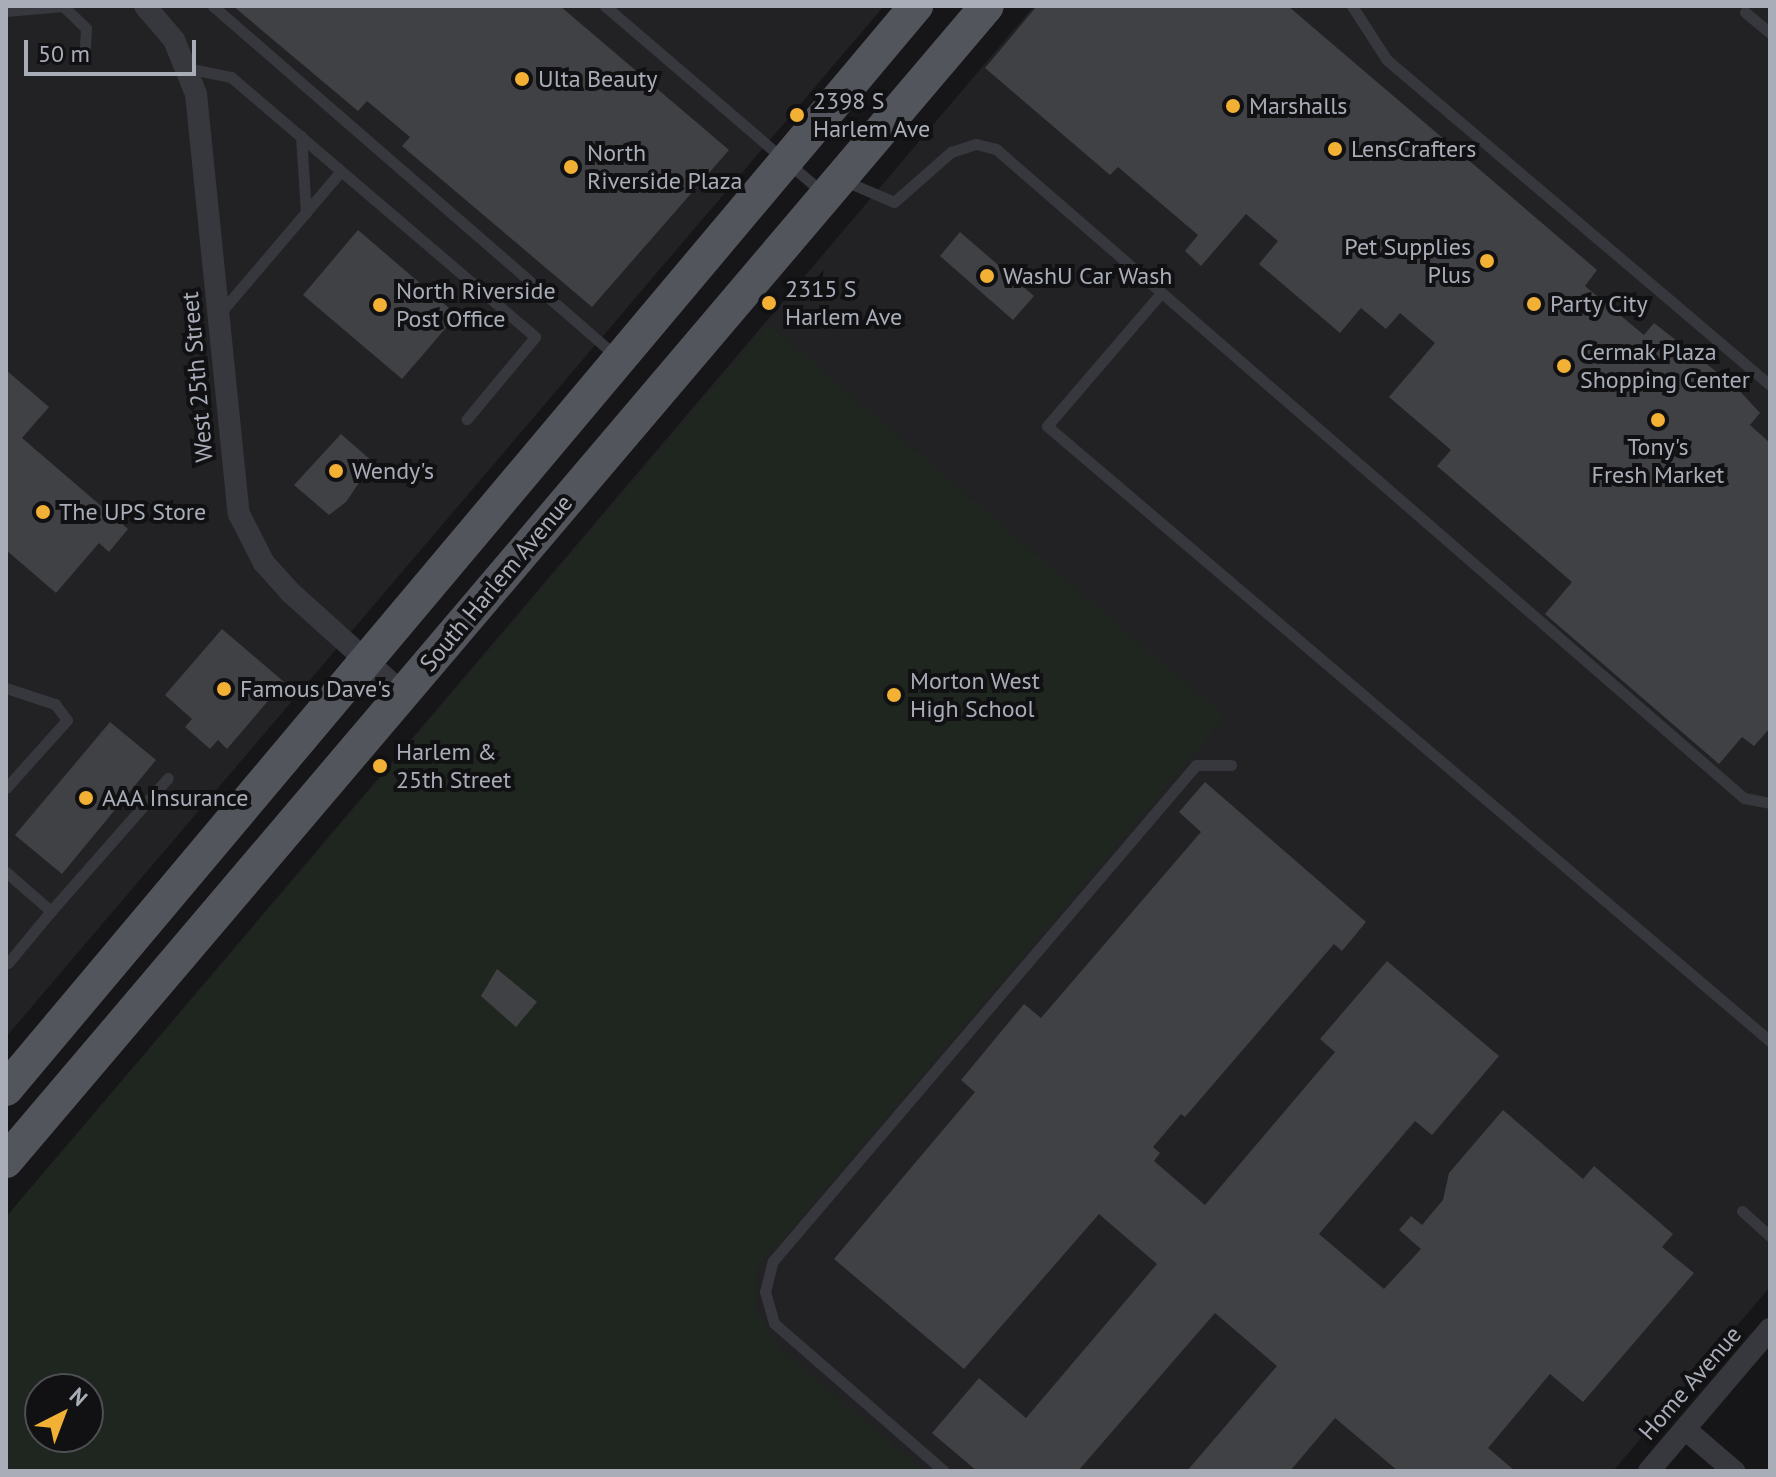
<!DOCTYPE html>
<style>
body{margin:0}
#map{position:relative;width:1776px;height:1477px;overflow:hidden;background:#161618;font-family:"PT Sans",sans-serif}
div>[style]{position:absolute}
.built>*{inset:0;background:#222225}
.green>*{inset:0;background:#1e261f}
.building>*{inset:0;background:#404145}
.lane>*{height:11px;margin:-5.5px;padding:0 5.5px;transform-origin:5.5px;border-radius:5.5px;background:#37383d}
.street>*{height:22px;margin:-11px;padding:0 11px;transform-origin:11px;border-radius:11px;background:#37383d}
.primary>*{height:34px;margin:-17px;padding:0 17px;transform-origin:17px;border-radius:17px;background:#53555c}
.dots>*{width:22px;height:22px;translate:-50% -50%;box-sizing:border-box;border:4px solid #111113;border-radius:50%}
span{translate:-50% -50%;white-space:nowrap;text-align:center;line-height:1.15;-webkit-text-stroke:8px #111113;paint-order:stroke}
.poi-label{font-size:24px;color:#a8adb8}
.left{translate:0 -50%;text-align:left}
.right{translate:-100% -50%;text-align:right}
.street-label{font-size:24px;color:#a8adb8}
.frame{position:absolute;inset:0;border:8px solid #a8adb8;pointer-events:none}
.north{position:absolute;left:24px;top:1373px;width:80px;height:80px;box-sizing:border-box;background:#111113;border:2px solid #4d4f55;border-radius:50%;rotate:42deg;font-size:22px;font-weight:700;line-height:32px;text-align:center;color:#a8adb8}
.north::after{content:'';display:block;margin:auto;width:28px;height:36px;background:#f2b134;clip-path:polygon(50% 0,100% 100%,50% 72%,0 100%)}
.scale{position:absolute;left:24px;top:40px;width:172px;height:36px;box-sizing:border-box;border:4px solid #a8adb8;border-top:0;padding-left:10px;font-size:24px;line-height:28px;white-space:nowrap;color:#a8adb8;-webkit-text-stroke:6px #111113;paint-order:stroke}
</style>
<div id="map">
<div class="built">
<div style="clip-path:polygon(6px 6px,884px 6px,6px 1037px)"></div>
<div style="clip-path:polygon(evenodd,1034px 6px,1770px 6px,1770px 1287px,1613px 1471px,6px 1471px,6px 1217px,1034px 6px,40px 1389px,88px 1389px,88px 1437px,40px 1437px,40px 1389px)"></div>
</div>
<div class="green">
<div style="clip-path:polygon(evenodd,768px 324px,1225px 717px,757px 1269px,756px 1308px,780px 1349px,924px 1471px,6px 1471px,6px 1217px,768px 324px,40px 1389px,88px 1389px,88px 1437px,40px 1437px,40px 1389px)"></div>
</div>
<div class="building">
<div style="clip-path:polygon(233px 6px,560px 6px,729px 150px,592px 307px,402px 146px,410px 137px,367px 101px,358px 111px)"></div>
<div style="clip-path:polygon(1037px 6px,1288px 6px,1597px 270px,1585px 286px,1644px 335px,1654px 323px,1736px 387px,1760px 413px,1750px 425px,1770px 443px,1770px 728px,1754px 746px,1742px 737px,1719px 764px,1545px 614px,1572px 582px,1437px 466px,1451px 450px,1389px 397px,1435px 343px,1400px 313px,1386px 329px,1361px 308px,1340px 333px,1259px 264px,1278px 241px,1246px 214px,1201px 266px,1185px 251px,1198px 235px,1118px 167px,1110px 175px,985px 68px)"></div>
<div style="clip-path:polygon(358px 230px,457px 315px,402px 379px,303px 295px)"></div>
<div style="clip-path:polygon(960px 232px,1034px 296px,1013px 320px,940px 256px)"></div>
<div style="clip-path:polygon(6px 370px,49px 407px,22px 438px,128px 529px,109px 552px,99px 543px,56px 593px,6px 550px)"></div>
<div style="clip-path:polygon(341px 434px,373px 462px,346px 502px,329px 515px,294px 485px)"></div>
<div style="clip-path:polygon(222px 629px,284px 682px,227px 749px,218px 740px,210px 749px,185px 727px,192px 719px,165px 695px)"></div>
<div style="clip-path:polygon(110px 722px,156px 760px,62px 874px,15px 835px)"></div>
<div style="clip-path:polygon(1205px 782px,1366px 922px,1342px 951px,1334px 944px,1185px 1117px,1181px 1114px,1153px 1147px,1160px 1153px,1154px 1161px,1205px 1205px,1335px 1052px,1320px 1039px,1387px 961px,1499px 1056px,1432px 1135px,1415px 1121px,1319px 1234px,1384px 1289px,1421px 1249px,1399px 1230px,1411px 1216px,1422px 1225px,1443px 1200px,1449px 1173px,1503px 1110px,1583px 1179px,1594px 1166px,1673px 1234px,1662px 1247px,1694px 1273px,1583px 1402px,1550px 1374px,1488px 1448px,1515px 1471px,1398px 1471px,1335px 1418px,1290px 1471px,1187px 1471px,1277px 1366px,1215px 1313px,1078px 1471px,977px 1471px,932px 1433px,979px 1378px,1026px 1418px,1157px 1264px,1099px 1214px,964px 1369px,834px 1259px,975px 1092px,961px 1080px,1024px 1004px,1041px 1018px,1201px 832px,1179px 812px)"></div>
<div style="clip-path:polygon(497px 969px,537px 1002px,516px 1027px,481px 996px)"></div>
</div>
<div class="lane">
<div style="left:213px;top:6px;width:535px;rotate:40.98deg"></div>
<div style="left:605px;top:6px;width:287px;rotate:40.6deg"></div>
<div style="left:1352px;top:6px;width:64px;rotate:57.1deg"></div>
<div style="left:1387px;top:60px;width:502px;rotate:40.32deg"></div>
<div style="left:6px;top:11px;width:57px;rotate:-5deg"></div>
<div style="left:63px;top:6px;width:32px;rotate:44deg"></div>
<div style="left:86px;top:28px;width:19px;rotate:93deg"></div>
<div style="left:1745px;top:12px;width:33px;rotate:40deg"></div>
<div style="left:187px;top:68px;width:45px;rotate:11.6deg"></div>
<div style="left:231px;top:77px;width:400px;rotate:40.5deg"></div>
<div style="left:535px;top:337px;width:107px;rotate:129.7deg"></div>
<div style="left:301px;top:136px;width:77px;rotate:86.3deg"></div>
<div style="left:845px;top:181px;width:53px;rotate:23.2deg"></div>
<div style="left:894px;top:202px;width:76px;rotate:-41.3deg"></div>
<div style="left:951px;top:152px;width:26px;rotate:-18deg"></div>
<div style="left:976px;top:144px;width:21px;rotate:14deg"></div>
<div style="left:996px;top:149px;width:990px;rotate:40.95deg"></div>
<div style="left:1744px;top:798px;width:26px;rotate:11deg"></div>
<div style="left:1161px;top:293px;width:175px;rotate:130.6deg"></div>
<div style="left:1047px;top:426px;width:949px;rotate:40.39deg"></div>
<div style="left:221px;top:312px;width:185px;rotate:-49.6deg"></div>
<div style="left:6px;top:688px;width:52px;rotate:18.1deg"></div>
<div style="left:55px;top:704px;width:20px;rotate:53deg"></div>
<div style="left:67px;top:720px;width:91px;rotate:131.9deg"></div>
<div style="left:6px;top:872px;width:60px;rotate:40.9deg"></div>
<div style="left:51px;top:911px;width:177px;rotate:-48.7deg"></div>
<div style="left:8px;top:963px;width:67px;rotate:-50.4deg"></div>
<div style="left:1742px;top:1211px;width:38px;rotate:42deg"></div>
<div style="left:944px;top:1471px;width:225px;rotate:-139deg"></div>
<div style="left:774px;top:1323px;width:32px;rotate:-106deg"></div>
<div style="left:765px;top:1292px;width:32px;rotate:-76deg"></div>
<div style="left:773px;top:1261px;width:652px;rotate:-49.54deg"></div>
<div style="left:1196px;top:765px;width:35px"></div>
</div>
<div class="street">
<div style="left:145px;top:6px;width:45px;rotate:49.5deg"></div>
<div style="left:174px;top:40px;width:58px;rotate:67.8deg"></div>
<div style="left:196px;top:94px;width:422px;rotate:84.2deg"></div>
<div style="left:239px;top:514px;width:55px;rotate:63deg"></div>
<div style="left:264px;top:563px;width:39px;rotate:48deg"></div>
<div style="left:290px;top:592px;width:151px;rotate:42deg"></div>
<div style="left:1685px;top:1429px;width:65px;rotate:40.6deg"></div>
<div style="left:1649px;top:1471px;width:187px;rotate:-49.6deg"></div>
</div>
<div class="primary">
<div style="left:6px;top:1089px;width:1415px;rotate:-49.96deg"></div>
<div style="left:6px;top:1161px;width:1515px;rotate:-49.66deg"></div>
</div>
<div class="dots">
<div style="left:522px;top:79px;background:#f2b134"></div>
<div style="left:1233px;top:106px;background:#f2b134"></div>
<div style="left:797px;top:115px;background:#f2b134"></div>
<div style="left:1335px;top:149px;background:#f2b134"></div>
<div style="left:571px;top:167px;background:#f2b134"></div>
<div style="left:1487px;top:261px;background:#f2b134"></div>
<div style="left:987px;top:276px;background:#f2b134"></div>
<div style="left:769px;top:303px;background:#f2b134"></div>
<div style="left:1534px;top:304px;background:#f2b134"></div>
<div style="left:380px;top:305px;background:#f2b134"></div>
<div style="left:1564px;top:366px;background:#f2b134"></div>
<div style="left:1658px;top:420px;background:#f2b134"></div>
<div style="left:336px;top:471px;background:#f2b134"></div>
<div style="left:43px;top:512px;background:#f2b134"></div>
<div style="left:224px;top:689px;background:#f2b134"></div>
<div style="left:894px;top:695px;background:#f2b134"></div>
<div style="left:380px;top:766px;background:#f2b134"></div>
<div style="left:86px;top:798px;background:#f2b134"></div>
</div>
<div class="poi-label">
<span class="left" style="left:538px;top:79px">Ulta Beauty</span>
<span class="left" style="left:813px;top:115px">2398 S<br>Harlem Ave</span>
<span class="left" style="left:1249px;top:106px">Marshalls</span>
<span class="left" style="left:1351px;top:149px">LensCrafters</span>
<span class="left" style="left:587px;top:167px">North<br>Riverside Plaza</span>
<span class="right" style="left:1471px;top:261px">Pet Supplies<br>Plus</span>
<span class="left" style="left:1003px;top:276px">WashU Car Wash</span>
<span class="left" style="left:785px;top:303px">2315 S<br>Harlem Ave</span>
<span class="left" style="left:396px;top:305px">North Riverside<br>Post Office</span>
<span class="left" style="left:1550px;top:304px">Party City</span>
<span class="left" style="left:1580px;top:366px">Cermak Plaza<br>Shopping Center</span>
<span style="left:1658px;top:461px">Tony's<br>Fresh Market</span>
<span class="left" style="left:352px;top:471px">Wendy's</span>
<span class="left" style="left:59px;top:512px">The UPS Store</span>
<span class="left" style="left:910px;top:695px">Morton West<br>High School</span>
<span class="left" style="left:240px;top:689px">Famous Dave's</span>
<span class="left" style="left:396px;top:766px">Harlem &amp;<br>25th Street</span>
<span class="left" style="left:102px;top:798px">AAA Insurance</span>
</div>
<div class="street-label">
<span style="left:197px;top:377px;rotate:-95deg">West 25th Street</span>
<span style="left:496px;top:583px;rotate:-50deg">South Harlem Avenue</span>
<span style="left:1690px;top:1383px;rotate:-49deg">Home Avenue</span>
</div>
<div class="frame"></div>
<div class="north">N</div>
<div class="scale">50 m</div>
</div>
